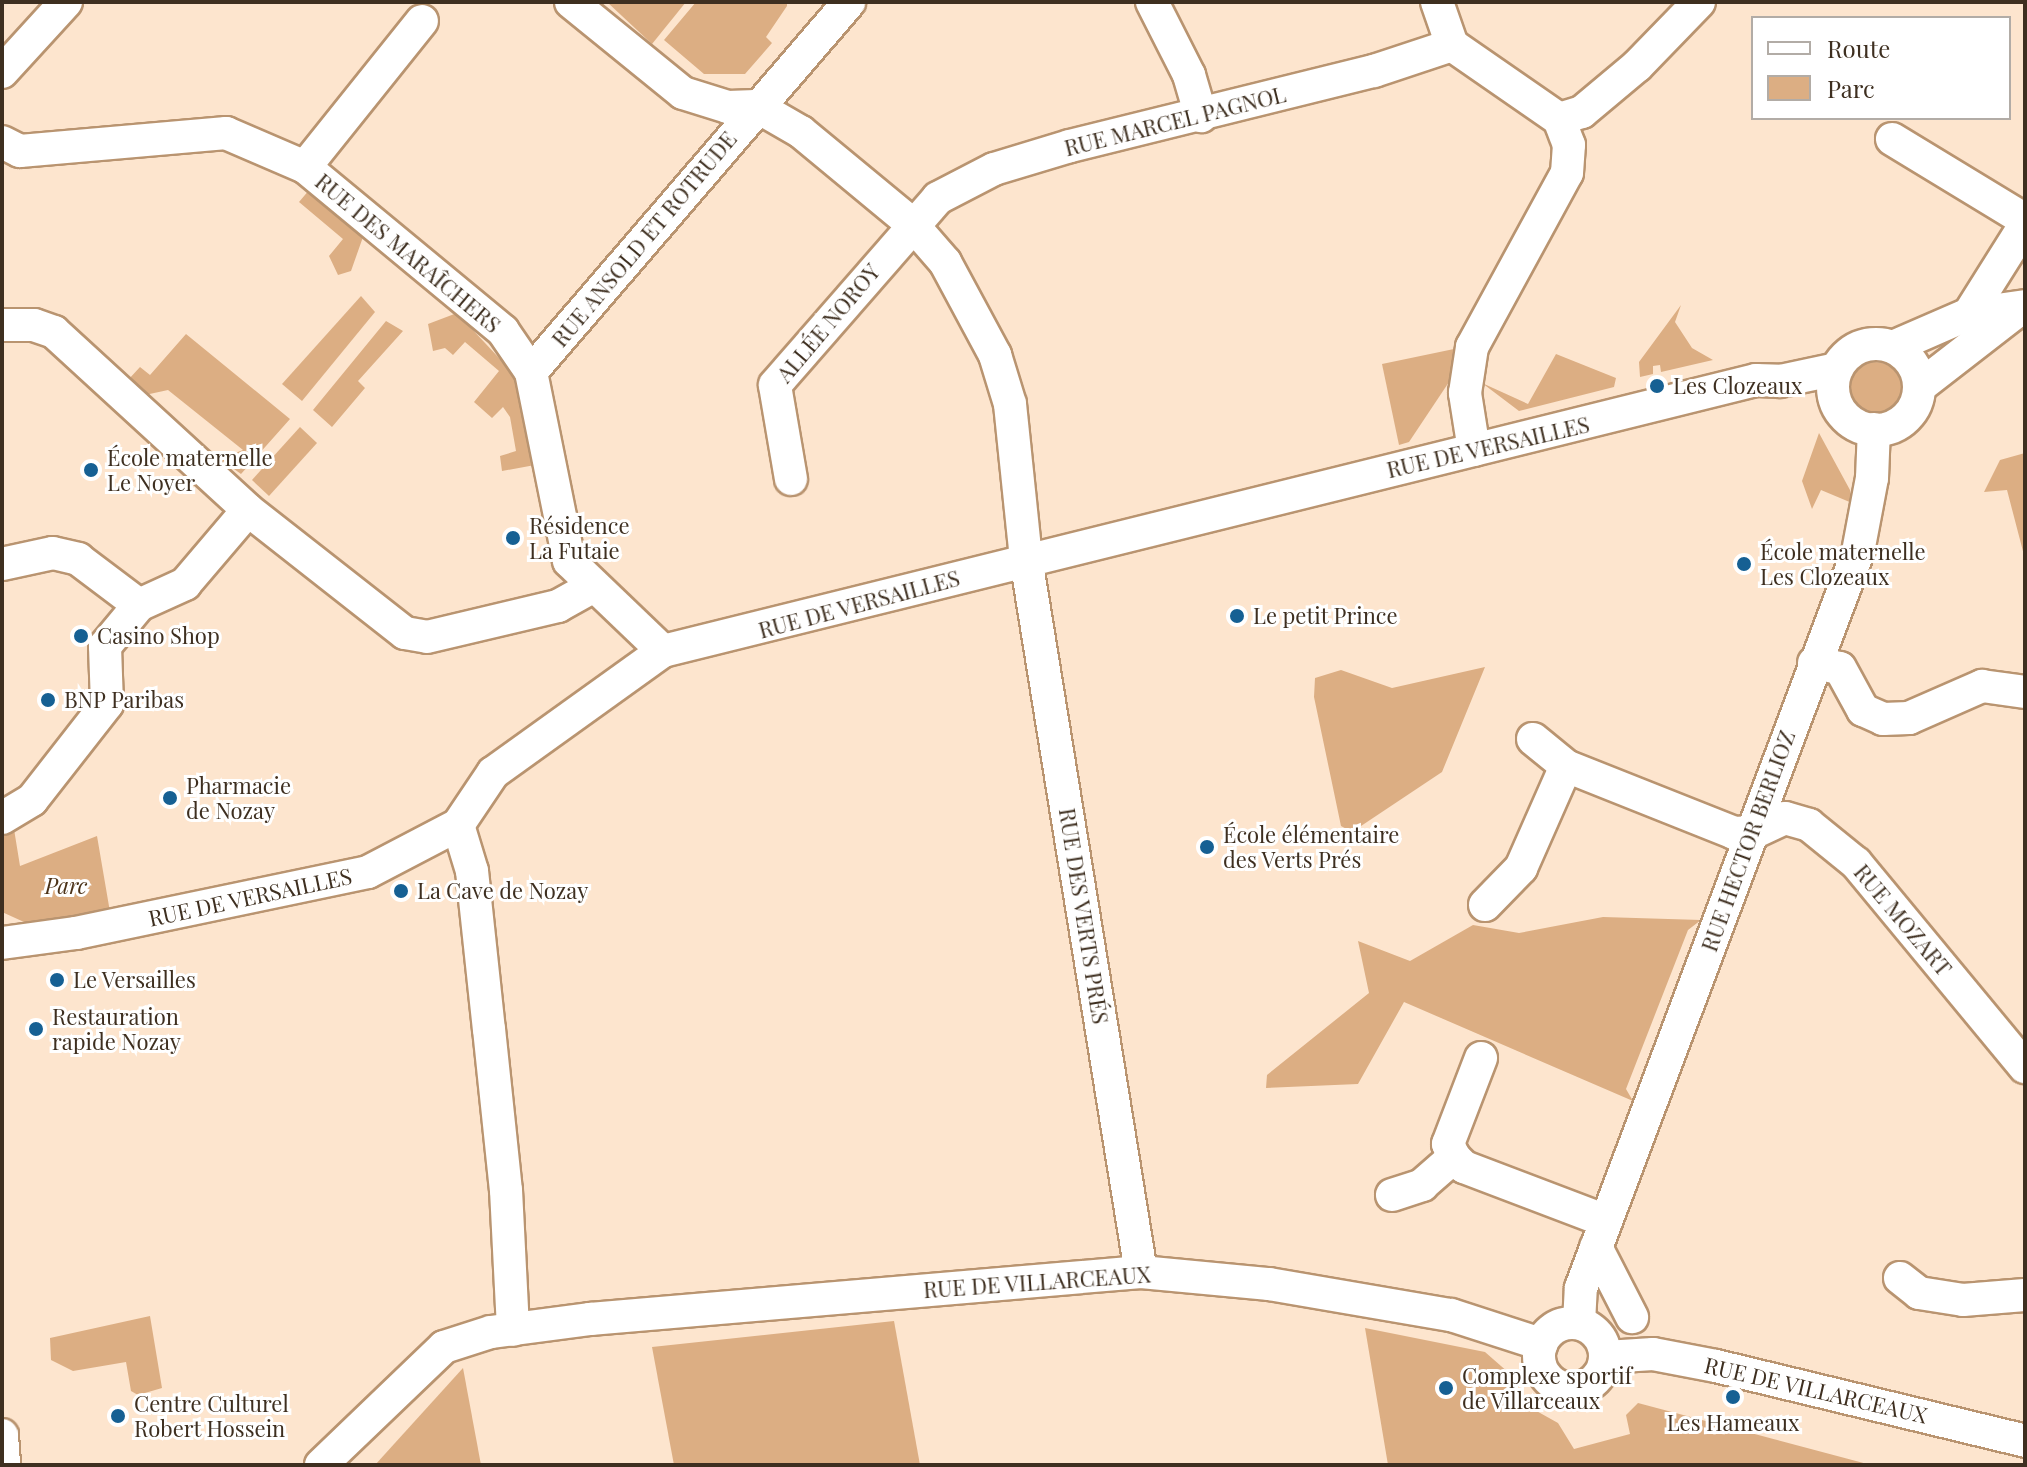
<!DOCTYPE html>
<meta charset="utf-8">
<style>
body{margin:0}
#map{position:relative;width:2027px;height:1467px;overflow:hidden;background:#fde5ce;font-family:"Playfair Display",serif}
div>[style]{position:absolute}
.green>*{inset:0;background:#dcae83}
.round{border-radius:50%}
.roads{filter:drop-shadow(2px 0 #b99470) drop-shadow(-2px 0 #b99470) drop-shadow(0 2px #b99470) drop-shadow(0 -2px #b99470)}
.minor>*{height:32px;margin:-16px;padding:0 16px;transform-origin:16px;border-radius:16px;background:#fff}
.minor>.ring{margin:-16px;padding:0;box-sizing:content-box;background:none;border:32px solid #fff;border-radius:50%}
.dots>*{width:22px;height:22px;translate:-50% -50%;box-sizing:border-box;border:4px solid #fff;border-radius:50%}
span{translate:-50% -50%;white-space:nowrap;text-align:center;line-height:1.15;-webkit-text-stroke:6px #fff;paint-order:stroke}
.street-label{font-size:22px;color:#3e2f20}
.poi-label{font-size:22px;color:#3e2f20}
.left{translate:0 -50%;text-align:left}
.park-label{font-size:22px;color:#4b3218;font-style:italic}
.frame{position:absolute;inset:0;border:4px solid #3e2f20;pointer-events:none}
.legend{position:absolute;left:1751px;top:16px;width:260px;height:104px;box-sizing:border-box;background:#fff;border:2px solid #b2aca6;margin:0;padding:10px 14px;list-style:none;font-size:24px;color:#3e2f20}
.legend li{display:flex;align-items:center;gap:16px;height:40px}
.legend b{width:40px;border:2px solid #b2aca6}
</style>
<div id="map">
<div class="green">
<div style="clip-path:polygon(607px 2px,686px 2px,652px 44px)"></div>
<div style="clip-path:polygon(696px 2px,787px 2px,787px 6px,766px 37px,772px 43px,745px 74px,704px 74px,664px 40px)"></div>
<div style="clip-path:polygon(310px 189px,363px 237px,351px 271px,338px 275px,329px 256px,343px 239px,299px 202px)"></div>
<div style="clip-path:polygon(361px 296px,375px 312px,302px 401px,282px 384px)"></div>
<div style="clip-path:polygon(1681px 305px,1675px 322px,1692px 348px,1713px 360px,1661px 372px,1660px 365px,1653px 366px,1653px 374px,1640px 377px,1639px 362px)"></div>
<div style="clip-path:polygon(457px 313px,514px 374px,535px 465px,502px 471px,500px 456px,516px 451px,510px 417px,503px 407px,492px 418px,474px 402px,499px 371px,465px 342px,453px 355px,445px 348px,433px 351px,428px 324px)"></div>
<div style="clip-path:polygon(386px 321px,403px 331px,358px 381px,365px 388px,332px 427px,313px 410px)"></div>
<div style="clip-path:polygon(186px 334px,290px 419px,241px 474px,220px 459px,243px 450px,168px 390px,145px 395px,128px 380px,140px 367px,150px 375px)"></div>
<div style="clip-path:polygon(1454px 349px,1451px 379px,1409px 442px,1399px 445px,1382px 364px)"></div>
<div style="clip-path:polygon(1556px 354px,1616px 378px,1614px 387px,1519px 411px,1482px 383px,1528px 404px)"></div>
<div class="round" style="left:1848px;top:362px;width:54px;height:54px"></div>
<div style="clip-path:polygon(300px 427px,317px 443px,269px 496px,252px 480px)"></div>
<div style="clip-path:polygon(1819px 433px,1850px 490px,1852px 503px,1821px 490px,1812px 509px,1802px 481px)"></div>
<div style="clip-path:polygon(2025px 453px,2025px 559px,2007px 490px,1984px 492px,2000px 460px)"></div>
<div style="clip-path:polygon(1485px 667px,1442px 772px,1352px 832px,1341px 826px,1314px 697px,1315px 678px,1341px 670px,1392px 688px)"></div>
<div style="clip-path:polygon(14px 829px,20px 866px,97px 836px,110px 912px,72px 922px,24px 922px,2px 912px,2px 834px)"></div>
<div style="clip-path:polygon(1603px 917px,1701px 920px,1688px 930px,1626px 1089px,1633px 1101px,1404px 1002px,1358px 1084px,1266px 1088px,1267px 1075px,1369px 993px,1358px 941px,1410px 961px,1473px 925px,1519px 933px)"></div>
<div style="clip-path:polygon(150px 1316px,162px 1388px,138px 1395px,131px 1391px,126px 1362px,73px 1371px,51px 1360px,50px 1338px)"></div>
<div style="clip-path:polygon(894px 1321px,920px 1465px,674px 1465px,652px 1347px)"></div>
<div style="clip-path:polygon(1365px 1328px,1485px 1352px,1509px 1373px,1524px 1404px,1558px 1423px,1574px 1449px,1630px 1434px,1626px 1415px,1638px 1403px,1871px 1465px,1388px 1465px)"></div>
<div style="clip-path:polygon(463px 1368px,481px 1465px,375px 1465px)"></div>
</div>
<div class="roads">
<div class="minor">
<div style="left:571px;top:2px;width:144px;rotate:39.1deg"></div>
<div style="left:683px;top:93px;width:47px;rotate:17.3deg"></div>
<div style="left:728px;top:107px;width:28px;rotate:-2deg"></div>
<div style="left:756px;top:106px;width:52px;rotate:30deg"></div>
<div style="left:801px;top:132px;width:143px;rotate:39.6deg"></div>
<div style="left:911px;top:223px;width:52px;rotate:48.9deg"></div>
<div style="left:945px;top:262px;width:106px;rotate:61.7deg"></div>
<div style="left:995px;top:355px;width:51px;rotate:73deg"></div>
<div style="left:1010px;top:404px;width:156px;rotate:84.1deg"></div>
<div style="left:1026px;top:559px;width:722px;rotate:80.84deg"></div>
<div style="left:1152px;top:2px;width:82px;rotate:63.1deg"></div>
<div style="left:1189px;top:75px;width:43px;rotate:73.7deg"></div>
<div style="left:1437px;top:2px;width:46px;rotate:70.8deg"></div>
<div style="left:1452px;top:45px;width:130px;rotate:34.7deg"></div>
<div style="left:2px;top:72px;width:95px;rotate:-47.6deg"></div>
<div style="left:1892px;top:139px;width:156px;rotate:31.3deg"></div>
<div style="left:2px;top:142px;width:20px;rotate:27deg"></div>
<div style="left:20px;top:151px;width:207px;rotate:-5deg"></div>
<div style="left:226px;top:133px;width:86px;rotate:23.3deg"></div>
<div style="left:305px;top:167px;width:257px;rotate:39.6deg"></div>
<div style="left:503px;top:331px;width:50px;rotate:55.7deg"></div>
<div style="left:531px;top:372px;width:193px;rotate:78.6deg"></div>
<div style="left:569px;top:561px;width:130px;rotate:43.8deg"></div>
<div style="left:305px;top:167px;width:187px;rotate:-51.3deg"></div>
<div style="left:1969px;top:314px;width:105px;rotate:-57.8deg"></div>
<div style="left:2px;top:325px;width:32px"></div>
<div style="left:34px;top:325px;width:21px;rotate:19deg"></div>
<div style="left:54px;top:332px;width:263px;rotate:42.5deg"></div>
<div style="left:248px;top:510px;width:199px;rotate:38.1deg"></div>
<div style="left:405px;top:633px;width:22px;rotate:10deg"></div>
<div style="left:427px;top:637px;width:135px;rotate:-13.3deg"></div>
<div style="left:558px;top:606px;width:39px;rotate:-29deg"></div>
<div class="ring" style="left:1833px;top:344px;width:54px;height:54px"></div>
<div style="left:1893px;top:347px;width:83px;rotate:-23.5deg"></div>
<div style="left:1969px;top:314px;width:57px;rotate:-8.1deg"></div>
<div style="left:531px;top:372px;width:488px;rotate:-49.3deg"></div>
<div style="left:1919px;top:387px;width:124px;rotate:-37.8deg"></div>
<div style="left:1474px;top:450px;width:58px;rotate:-99deg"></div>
<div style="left:1465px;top:393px;width:47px;rotate:-81.3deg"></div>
<div style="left:1472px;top:347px;width:198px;rotate:-61.4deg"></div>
<div style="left:1567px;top:173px;width:28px;rotate:-86deg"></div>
<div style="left:1569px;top:145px;width:28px;rotate:-111deg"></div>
<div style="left:1559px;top:119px;width:24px;rotate:-17deg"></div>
<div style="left:1582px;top:112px;width:72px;rotate:-39.9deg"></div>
<div style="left:1637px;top:66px;width:89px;rotate:-45.9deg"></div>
<div style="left:791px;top:479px;width:95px;rotate:-99.7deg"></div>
<div style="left:775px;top:385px;width:248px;rotate:-48.9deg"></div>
<div style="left:938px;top:198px;width:63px;rotate:-27.4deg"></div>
<div style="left:994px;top:169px;width:79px;rotate:-16.8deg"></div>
<div style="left:1070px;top:146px;width:313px;rotate:-13.9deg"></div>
<div style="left:1374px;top:71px;width:82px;rotate:-18.4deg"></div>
<div style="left:2px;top:564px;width:52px;rotate:-12.2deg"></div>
<div style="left:53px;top:553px;width:26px;rotate:13deg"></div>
<div style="left:78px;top:559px;width:76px;rotate:37deg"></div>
<div style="left:1814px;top:663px;width:26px;rotate:11deg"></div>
<div style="left:1840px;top:668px;width:48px;rotate:61.3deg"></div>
<div style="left:1863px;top:710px;width:22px;rotate:24deg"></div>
<div style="left:1883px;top:719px;width:26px;rotate:-2deg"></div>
<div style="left:1909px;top:718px;width:80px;rotate:-23.7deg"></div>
<div style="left:1982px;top:686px;width:43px;rotate:7.9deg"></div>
<div style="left:1533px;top:739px;width:43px;rotate:39.3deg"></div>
<div style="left:1566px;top:766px;width:181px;rotate:21.7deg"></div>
<div style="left:1734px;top:833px;width:21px;rotate:-3deg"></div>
<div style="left:1755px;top:832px;width:33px;rotate:-25deg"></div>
<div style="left:1785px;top:818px;width:25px;rotate:16deg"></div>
<div style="left:1809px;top:825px;width:60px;rotate:39deg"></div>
<div style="left:1856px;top:863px;width:265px;rotate:50.4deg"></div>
<div style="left:2px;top:818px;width:35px;rotate:-31deg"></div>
<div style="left:32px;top:800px;width:122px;rotate:-52deg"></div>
<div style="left:107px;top:704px;width:58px;rotate:-92deg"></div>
<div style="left:105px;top:646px;width:53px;rotate:-50.3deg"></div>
<div style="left:139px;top:605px;width:51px;rotate:-24.5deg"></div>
<div style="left:185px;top:584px;width:97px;rotate:-49.6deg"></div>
<div style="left:458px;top:825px;width:48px;rotate:73.1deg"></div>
<div style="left:472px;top:871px;width:159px;rotate:83.9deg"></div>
<div style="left:489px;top:1029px;width:162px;rotate:84deg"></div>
<div style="left:506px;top:1190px;width:140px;rotate:87.1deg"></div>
<div style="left:1485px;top:905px;width:52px;rotate:-45.8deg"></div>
<div style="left:1521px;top:868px;width:111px;rotate:-66.2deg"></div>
<div style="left:2px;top:943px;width:75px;rotate:-7.7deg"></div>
<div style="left:76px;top:933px;width:298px;rotate:-11.8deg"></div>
<div style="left:368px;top:872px;width:102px;rotate:-27.6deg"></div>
<div style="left:458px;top:825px;width:63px;rotate:-56.1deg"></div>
<div style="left:493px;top:773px;width:209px;rotate:-35.7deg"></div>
<div style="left:663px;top:651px;width:1126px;rotate:-13.93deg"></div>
<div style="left:1756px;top:380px;width:24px;rotate:2deg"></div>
<div style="left:1780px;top:381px;width:58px;rotate:-11.9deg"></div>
<div style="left:1481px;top:1058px;width:92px;rotate:111deg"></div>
<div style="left:1448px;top:1144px;width:14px;rotate:65deg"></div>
<div style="left:1454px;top:1157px;width:14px;rotate:45deg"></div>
<div style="left:1464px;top:1167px;width:152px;rotate:20.8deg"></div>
<div style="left:1392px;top:1195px;width:32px;rotate:-18deg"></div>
<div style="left:1422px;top:1185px;width:43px;rotate:-41.2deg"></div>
<div style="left:1596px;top:1247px;width:79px;rotate:62.8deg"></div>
<div style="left:1900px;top:1278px;width:24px;rotate:38deg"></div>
<div style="left:1919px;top:1293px;width:45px;rotate:9deg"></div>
<div style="left:1963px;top:1300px;width:62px;rotate:-4.6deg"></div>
<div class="ring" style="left:1539px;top:1323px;width:34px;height:34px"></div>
<div style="left:1579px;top:1323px;width:35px;rotate:-87deg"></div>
<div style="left:1581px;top:1288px;width:786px;rotate:-69.38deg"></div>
<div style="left:1858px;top:552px;width:75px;rotate:-79.3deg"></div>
<div style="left:1872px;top:478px;width:49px;rotate:-87.7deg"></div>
<div style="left:1606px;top:1357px;width:47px;rotate:-3.7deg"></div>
<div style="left:1653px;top:1354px;width:64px;rotate:10.8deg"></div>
<div style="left:1716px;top:1366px;width:318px;rotate:13.6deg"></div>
<div style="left:2px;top:1435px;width:30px;rotate:86deg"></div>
<div style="left:321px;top:1465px;width:170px;rotate:-43.8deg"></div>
<div style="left:444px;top:1347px;width:49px;rotate:-17.7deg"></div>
<div style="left:491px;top:1332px;width:100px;rotate:-7.5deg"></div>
<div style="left:590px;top:1319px;width:553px;rotate:-4.88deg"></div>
<div style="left:1141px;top:1272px;width:129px;rotate:5.4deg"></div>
<div style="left:1269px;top:1284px;width:185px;rotate:9.7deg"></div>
<div style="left:1451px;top:1315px;width:95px;rotate:17.9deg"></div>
</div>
</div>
<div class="dots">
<div style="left:1657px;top:386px;background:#166093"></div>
<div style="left:91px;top:470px;background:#166093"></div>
<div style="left:513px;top:538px;background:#166093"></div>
<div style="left:1744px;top:564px;background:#166093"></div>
<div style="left:1237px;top:616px;background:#166093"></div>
<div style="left:81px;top:636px;background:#166093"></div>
<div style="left:48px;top:700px;background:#166093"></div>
<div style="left:170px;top:798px;background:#166093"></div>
<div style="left:1207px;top:847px;background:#166093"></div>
<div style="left:401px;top:891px;background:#166093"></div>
<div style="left:57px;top:980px;background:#166093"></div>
<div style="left:36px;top:1029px;background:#166093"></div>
<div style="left:1446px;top:1388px;background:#166093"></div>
<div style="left:1733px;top:1397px;background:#166093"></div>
<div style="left:118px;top:1416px;background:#166093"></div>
</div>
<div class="street-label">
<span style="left:1175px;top:121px;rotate:-14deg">RUE MARCEL PAGNOL</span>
<span style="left:644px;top:239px;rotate:-50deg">RUE ANSOLD ET ROTRUDE</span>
<span style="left:408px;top:253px;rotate:40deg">RUE DES MARAÎCHERS</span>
<span style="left:828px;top:323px;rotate:-50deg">ALLÉE NOROY</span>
<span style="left:1488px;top:447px;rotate:-13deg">RUE DE VERSAILLES</span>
<span style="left:859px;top:604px;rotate:-15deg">RUE DE VERSAILLES</span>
<span style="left:1748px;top:841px;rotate:-70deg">RUE HECTOR BERLIOZ</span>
<span style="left:250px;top:897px;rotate:-12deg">RUE DE VERSAILLES</span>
<span style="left:1084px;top:916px;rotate:81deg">RUE DES VERTS PRÉS</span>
<span style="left:1903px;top:920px;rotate:50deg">RUE MOZART</span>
<span style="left:1037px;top:1282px;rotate:-4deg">RUE DE VILLARCEAUX</span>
<span style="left:1816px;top:1390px;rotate:13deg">RUE DE VILLARCEAUX</span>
</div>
<div class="poi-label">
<span class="left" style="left:1673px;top:386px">Les Clozeaux</span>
<span class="left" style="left:107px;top:470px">École maternelle<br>Le Noyer</span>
<span class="left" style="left:529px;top:538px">Résidence<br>La Futaie</span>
<span class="left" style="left:1760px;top:564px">École maternelle<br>Les Clozeaux</span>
<span class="left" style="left:1253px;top:616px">Le petit Prince</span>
<span class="left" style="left:97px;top:636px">Casino Shop</span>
<span class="left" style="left:64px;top:700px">BNP Paribas</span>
<span class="left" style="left:186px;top:798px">Pharmacie<br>de Nozay</span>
<span class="left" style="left:1223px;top:847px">École élémentaire<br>des Verts Prés</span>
<span class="left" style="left:417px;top:891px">La Cave de Nozay</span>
<span class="left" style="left:73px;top:980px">Le Versailles</span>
<span class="left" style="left:52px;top:1029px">Restauration<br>rapide Nozay</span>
<span class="left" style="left:1462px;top:1388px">Complexe sportif<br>de Villarceaux</span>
<span class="left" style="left:134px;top:1416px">Centre Culturel<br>Robert Hossein</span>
<span style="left:1733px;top:1423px">Les Hameaux</span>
</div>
<div class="park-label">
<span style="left:66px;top:886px">Parc</span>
</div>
<div class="frame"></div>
<ul class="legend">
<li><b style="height:10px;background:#fff"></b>Route</li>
<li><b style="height:22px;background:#dcae83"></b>Parc</li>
</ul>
</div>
